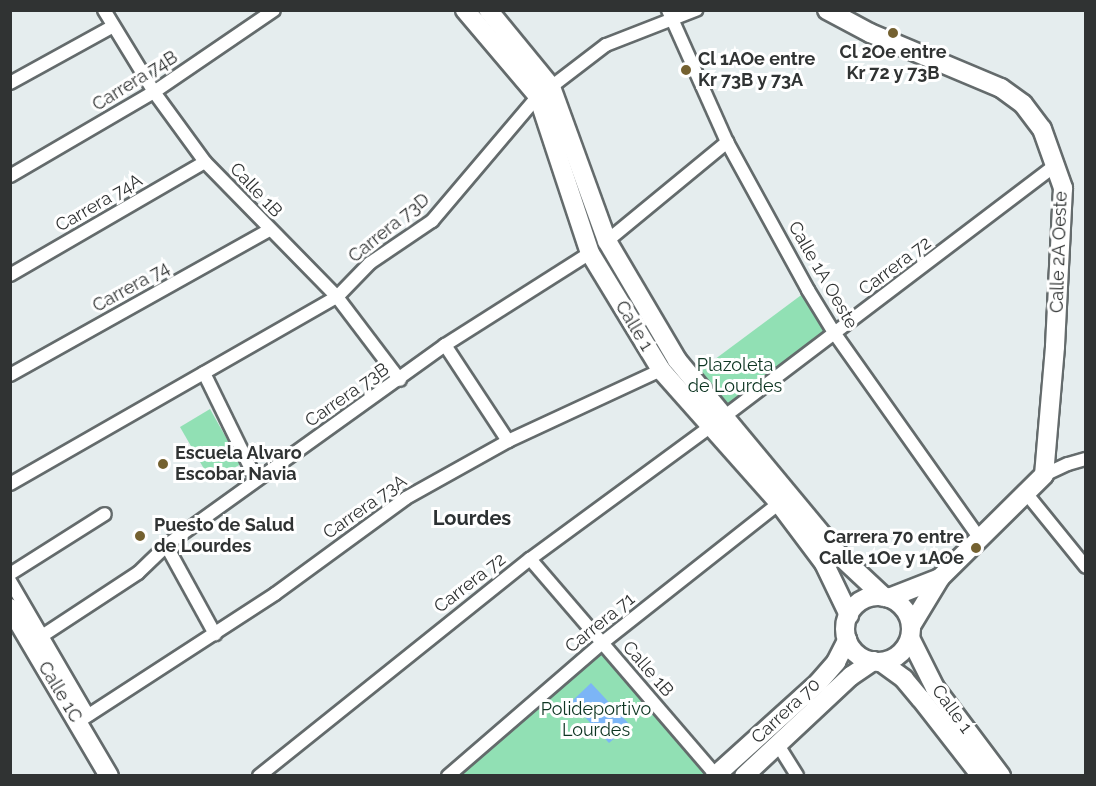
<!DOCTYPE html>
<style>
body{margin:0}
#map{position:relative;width:1096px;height:786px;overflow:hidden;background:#e5edee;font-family:Raleway,sans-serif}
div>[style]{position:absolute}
.green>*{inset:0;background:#91e0b4}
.water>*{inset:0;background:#7cb5f6}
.roads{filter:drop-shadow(2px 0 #646b6c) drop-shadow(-2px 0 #646b6c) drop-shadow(0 2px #646b6c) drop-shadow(0 -2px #646b6c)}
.street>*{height:12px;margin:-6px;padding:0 6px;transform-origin:6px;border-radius:6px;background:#fff}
.secondary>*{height:18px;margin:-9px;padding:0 9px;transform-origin:9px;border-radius:9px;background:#fff}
.secondary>.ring{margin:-9px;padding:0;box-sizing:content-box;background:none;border:18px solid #fff;border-radius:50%}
.dots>*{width:16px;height:16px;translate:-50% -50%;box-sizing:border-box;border:3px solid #fff;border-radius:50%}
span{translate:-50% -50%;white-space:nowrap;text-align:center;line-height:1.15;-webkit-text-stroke:6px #fff;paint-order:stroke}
.poi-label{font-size:18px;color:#303333;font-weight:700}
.left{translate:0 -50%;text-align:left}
.right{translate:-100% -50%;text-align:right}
.street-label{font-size:18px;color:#303333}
.park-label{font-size:18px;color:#0d3522}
.neighbourhood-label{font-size:20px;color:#2c3132;font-weight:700}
.frame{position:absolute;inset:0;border:12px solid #303333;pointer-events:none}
</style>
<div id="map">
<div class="green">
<div style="clip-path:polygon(808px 290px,835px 334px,725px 416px,691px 377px)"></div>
<div style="clip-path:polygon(210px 409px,241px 464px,211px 481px,180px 427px)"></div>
<div style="clip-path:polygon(602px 643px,715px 776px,448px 776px)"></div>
</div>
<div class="water">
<div style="clip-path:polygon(591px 683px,630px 725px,609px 743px,571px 702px)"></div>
</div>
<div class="roads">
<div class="street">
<div style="left:104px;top:10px;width:96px;rotate:58.6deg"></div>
<div style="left:154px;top:92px;width:87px;rotate:53.9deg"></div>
<div style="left:205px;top:162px;width:189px;rotate:45.6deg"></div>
<div style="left:337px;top:297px;width:104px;rotate:52.8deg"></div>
<div style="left:668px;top:10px;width:145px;rotate:65.9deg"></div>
<div style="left:727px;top:142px;width:169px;rotate:61.3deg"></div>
<div style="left:808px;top:290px;width:52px;rotate:58.5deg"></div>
<div style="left:835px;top:334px;width:251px;rotate:54.7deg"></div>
<div style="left:10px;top:83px;width:116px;rotate:-28.8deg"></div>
<div style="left:551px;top:87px;width:69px;rotate:-37.4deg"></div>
<div style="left:606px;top:45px;width:97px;rotate:-21.3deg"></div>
<div style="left:10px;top:176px;width:167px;rotate:-30.3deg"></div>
<div style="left:154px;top:92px;width:145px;rotate:-34.3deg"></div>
<div style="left:607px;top:241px;width:156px;rotate:-39.5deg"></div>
<div style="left:10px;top:275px;width:225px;rotate:-30.1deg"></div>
<div style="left:445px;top:345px;width:115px;rotate:56.7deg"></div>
<div style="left:204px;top:373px;width:118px;rotate:63.9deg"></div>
<div style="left:10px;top:375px;width:297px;rotate:-29.2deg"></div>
<div style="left:725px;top:416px;width:417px;rotate:-37.2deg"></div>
<div style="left:1044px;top:475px;width:26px;rotate:-25deg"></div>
<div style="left:1068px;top:464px;width:19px;rotate:-16deg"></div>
<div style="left:10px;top:484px;width:377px;rotate:-29.8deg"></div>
<div style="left:337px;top:297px;width:47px;rotate:-45.9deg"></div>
<div style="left:370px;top:263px;width:75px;rotate:-34.1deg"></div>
<div style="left:432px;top:221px;width:164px;rotate:-49.7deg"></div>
<div style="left:1026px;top:493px;width:95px;rotate:51deg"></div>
<div style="left:166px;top:545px;width:102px;rotate:61.2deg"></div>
<div style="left:530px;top:559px;width:285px;rotate:49.3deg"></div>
<div style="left:10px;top:574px;width:112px;rotate:-32.3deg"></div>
<div style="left:10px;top:581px;width:155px;rotate:59.8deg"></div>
<div style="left:42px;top:636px;width:115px;rotate:-33.3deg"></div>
<div style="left:138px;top:573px;width:42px;rotate:-44deg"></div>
<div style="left:168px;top:544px;width:341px;rotate:-35.7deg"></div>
<div style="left:445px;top:345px;width:172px;rotate:-32.4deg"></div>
<div style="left:78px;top:722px;width:235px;rotate:-33deg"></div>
<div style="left:275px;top:594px;width:162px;rotate:-36.2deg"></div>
<div style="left:406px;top:498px;width:117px;rotate:-29.2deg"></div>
<div style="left:508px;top:441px;width:169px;rotate:-24.9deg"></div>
<div style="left:778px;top:745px;width:36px;rotate:58deg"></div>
<div style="left:259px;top:776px;width:347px;rotate:-38.7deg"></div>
<div style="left:530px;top:559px;width:225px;rotate:-36.3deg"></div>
<div style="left:448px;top:776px;width:203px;rotate:-40.8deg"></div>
<div style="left:602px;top:643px;width:226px;rotate:-38.3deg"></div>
</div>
<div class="secondary">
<div style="left:465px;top:10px;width:113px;rotate:49.7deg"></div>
<div style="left:538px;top:96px;width:165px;rotate:71.7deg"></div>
<div style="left:590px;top:253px;width:137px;rotate:58.7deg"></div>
<div style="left:661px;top:370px;width:178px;rotate:48.4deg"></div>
<div style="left:779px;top:503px;width:75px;rotate:53.1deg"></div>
<div style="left:824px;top:563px;width:58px;rotate:64.3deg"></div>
<div style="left:488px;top:10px;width:99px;rotate:50.7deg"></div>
<div style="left:551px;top:87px;width:164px;rotate:70deg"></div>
<div style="left:607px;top:241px;width:138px;rotate:59.5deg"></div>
<div style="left:677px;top:360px;width:252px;rotate:50.3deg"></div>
<div style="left:838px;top:554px;width:63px;rotate:43.1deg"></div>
<div style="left:827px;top:10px;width:49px;rotate:28.1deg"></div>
<div style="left:870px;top:33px;width:142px;rotate:22.8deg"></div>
<div style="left:1001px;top:88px;width:27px;rotate:36deg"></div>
<div style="left:1023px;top:104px;width:31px;rotate:53deg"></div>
<div style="left:1042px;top:129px;width:63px;rotate:70.4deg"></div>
<div style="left:1063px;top:188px;width:159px;rotate:92.9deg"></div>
<div style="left:1055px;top:347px;width:128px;rotate:94.9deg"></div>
<div style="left:1044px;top:475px;width:146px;rotate:135.3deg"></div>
<div style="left:940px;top:578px;width:56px;rotate:121.1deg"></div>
<div class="ring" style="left:845px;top:596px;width:48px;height:48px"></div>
<div style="left:889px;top:598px;width:55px;rotate:-21.4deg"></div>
<div style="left:10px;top:608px;width:195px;rotate:59.5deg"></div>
<div style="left:910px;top:638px;width:56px;rotate:63.4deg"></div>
<div style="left:935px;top:688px;width:110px;rotate:53.1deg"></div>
<div style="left:881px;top:662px;width:29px;rotate:36deg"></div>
<div style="left:904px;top:679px;width:26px;rotate:50deg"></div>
<div style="left:921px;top:699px;width:98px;rotate:52.1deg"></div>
<div style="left:715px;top:776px;width:139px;rotate:-42.1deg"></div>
<div style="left:818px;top:683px;width:28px;rotate:-49deg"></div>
<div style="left:836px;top:662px;width:25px;rotate:-63deg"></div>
<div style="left:744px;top:776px;width:146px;rotate:-43.1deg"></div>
<div style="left:851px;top:676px;width:27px;rotate:-34deg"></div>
</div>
</div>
<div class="dots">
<div style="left:893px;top:33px;background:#746130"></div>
<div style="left:686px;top:70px;background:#746130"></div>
<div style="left:163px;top:464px;background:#746130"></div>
<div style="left:140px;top:536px;background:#746130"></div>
<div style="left:976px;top:548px;background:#746130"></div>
</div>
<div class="poi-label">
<span style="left:893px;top:63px">Cl 2Oe entre<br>Kr 72 y 73B</span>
<span class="left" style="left:698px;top:70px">Cl 1AOe entre<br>Kr 73B y 73A</span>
<span class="left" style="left:175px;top:464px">Escuela Alvaro<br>Escobar Navia</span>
<span class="left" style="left:154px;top:536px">Puesto de Salud<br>de Lourdes</span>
<span class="right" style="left:964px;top:548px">Carrera 70 entre<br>Calle 1Oe y 1AOe</span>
</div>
<div class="street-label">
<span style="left:135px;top:81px;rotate:-32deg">Carrera 74B</span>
<span style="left:256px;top:190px;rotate:47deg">Calle 1B</span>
<span style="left:99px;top:203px;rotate:-30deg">Carrera 74A</span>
<span style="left:389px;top:228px;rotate:-39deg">Carrera 73D</span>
<span style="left:1059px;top:252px;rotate:-88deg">Calle 2A Oeste</span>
<span style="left:895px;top:266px;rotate:-37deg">Carrera 72</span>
<span style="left:823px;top:275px;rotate:60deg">Calle 1A Oeste</span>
<span style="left:131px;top:287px;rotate:-29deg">Carrera 74</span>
<span style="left:634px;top:326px;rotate:59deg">Calle 1</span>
<span style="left:347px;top:395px;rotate:-35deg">Carrera 73B</span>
<span style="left:365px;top:507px;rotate:-35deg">Carrera 73A</span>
<span style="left:470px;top:583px;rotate:-38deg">Carrera 72</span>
<span style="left:600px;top:623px;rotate:-39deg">Carrera 71</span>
<span style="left:648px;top:669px;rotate:49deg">Calle 1B</span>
<span style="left:60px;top:692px;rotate:59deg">Calle 1C</span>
<span style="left:952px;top:709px;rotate:54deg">Calle 1</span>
<span style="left:786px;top:711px;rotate:-43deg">Carrera 70</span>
</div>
<div class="park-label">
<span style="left:735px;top:376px">Plazoleta<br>de Lourdes</span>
<span style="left:596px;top:720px">Polideportivo<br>Lourdes</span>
</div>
<div class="neighbourhood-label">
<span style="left:472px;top:518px">Lourdes</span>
</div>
<div class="frame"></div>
</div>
